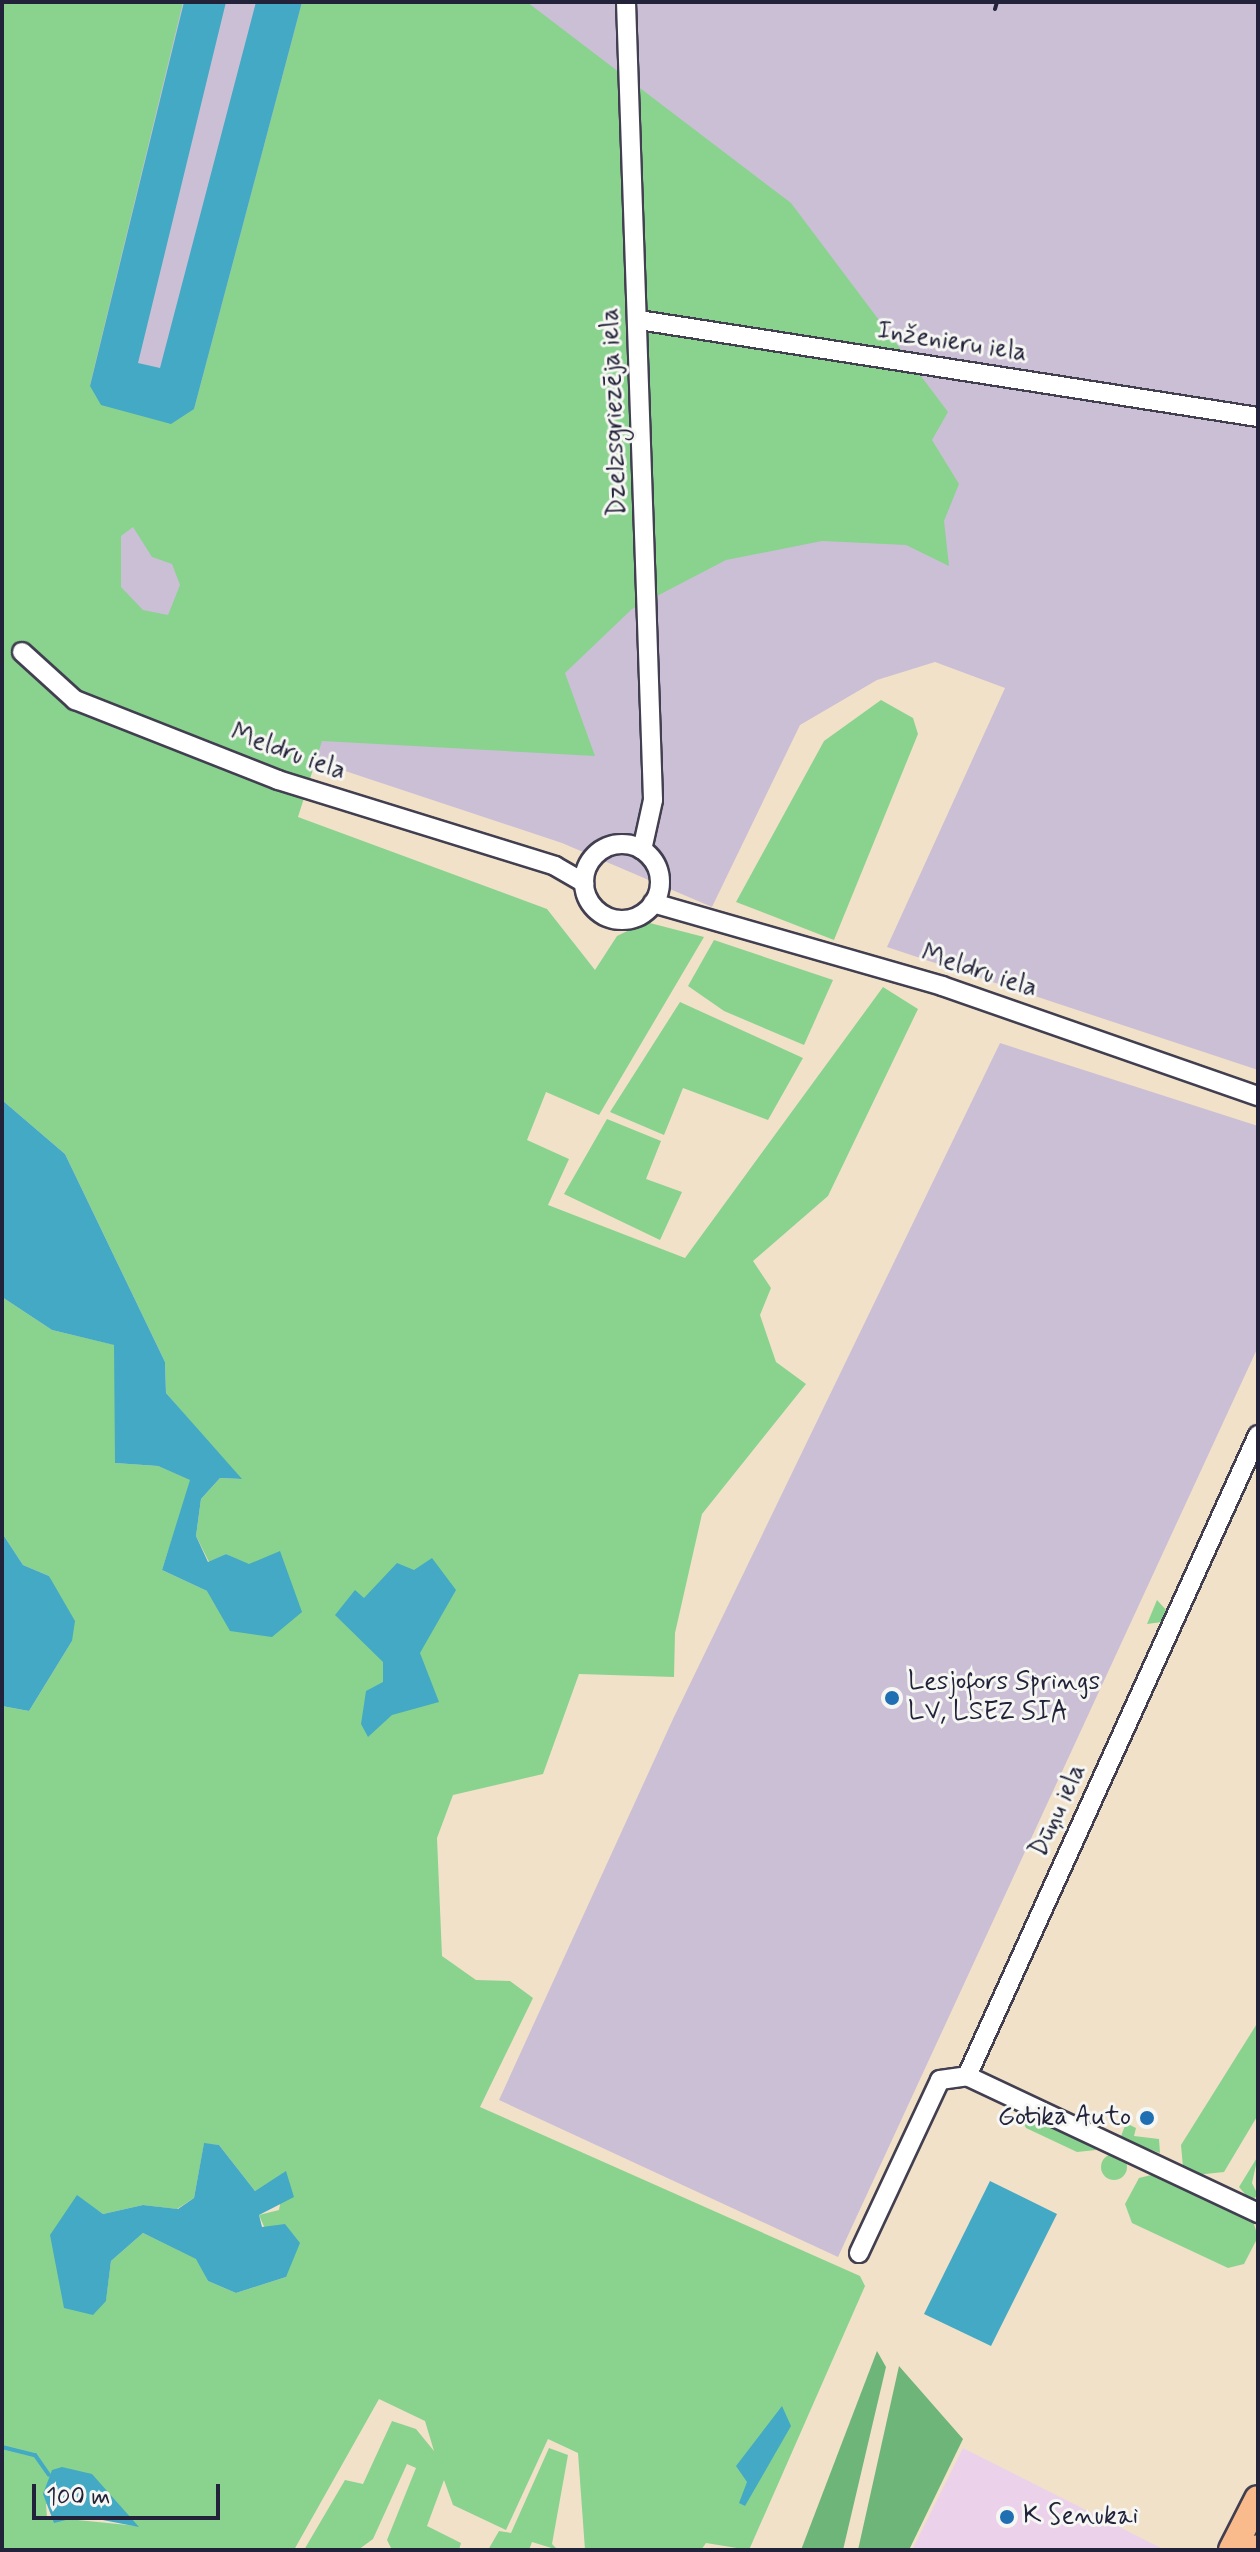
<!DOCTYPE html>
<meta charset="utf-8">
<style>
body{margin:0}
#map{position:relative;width:1260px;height:2552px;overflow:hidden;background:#f2e1c9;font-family:Mynerve,sans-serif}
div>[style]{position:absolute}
.built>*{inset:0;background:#ecd1ea}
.industrial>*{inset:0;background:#cbbfd5}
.green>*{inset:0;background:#89d38f}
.round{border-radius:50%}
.forest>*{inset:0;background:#6eb57a}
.water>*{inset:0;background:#44a9c4}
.stream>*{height:4px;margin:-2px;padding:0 2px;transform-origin:2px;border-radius:2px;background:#44a9c4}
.roads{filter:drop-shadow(2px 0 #413f50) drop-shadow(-2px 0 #413f50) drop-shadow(0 2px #413f50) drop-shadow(0 -2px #413f50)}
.minor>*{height:18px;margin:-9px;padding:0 9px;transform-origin:9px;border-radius:9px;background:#fff}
.minor>.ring{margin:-9px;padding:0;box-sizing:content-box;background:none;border:18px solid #fff;border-radius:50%}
.highway>*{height:26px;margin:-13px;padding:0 13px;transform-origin:13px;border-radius:13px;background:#fabb8c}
.rail>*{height:4px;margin:-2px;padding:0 2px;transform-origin:2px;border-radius:2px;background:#22223b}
.dots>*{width:22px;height:22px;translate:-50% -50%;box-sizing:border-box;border:4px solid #f6f6f2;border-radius:50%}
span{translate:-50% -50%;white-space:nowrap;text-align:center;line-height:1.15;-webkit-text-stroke:6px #f6f6f2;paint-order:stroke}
.street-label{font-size:26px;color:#22223b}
.poi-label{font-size:26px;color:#22223b}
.left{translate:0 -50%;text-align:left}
.right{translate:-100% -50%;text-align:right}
.frame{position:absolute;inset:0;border:4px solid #22223b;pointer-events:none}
.scale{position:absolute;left:32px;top:2484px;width:188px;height:36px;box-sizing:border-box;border:4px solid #22223b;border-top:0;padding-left:10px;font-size:24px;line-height:28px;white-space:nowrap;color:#22223b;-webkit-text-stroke:6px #f6f6f2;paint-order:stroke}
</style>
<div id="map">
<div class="built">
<div style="clip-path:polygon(963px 2448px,1165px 2550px,912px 2550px)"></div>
</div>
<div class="industrial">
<div style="clip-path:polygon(2px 2px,1258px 2px,1258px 1070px,887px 947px,1005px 688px,935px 662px,877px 680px,800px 725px,712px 907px,562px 843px,53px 674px)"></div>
<div style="clip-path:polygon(1000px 1043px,1258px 1126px,1258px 1347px,838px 2257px,499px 2100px,673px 1719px)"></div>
</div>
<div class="green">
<div style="clip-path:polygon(evenodd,2px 2px,183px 2px,90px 385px,194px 409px,302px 2px,527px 2px,791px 203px,948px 412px,932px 440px,959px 484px,944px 521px,949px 566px,906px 545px,822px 541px,726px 560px,632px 609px,565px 673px,595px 756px,322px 741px,298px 817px,547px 909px,595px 970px,617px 936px,646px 922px,704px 937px,599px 1115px,546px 1092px,527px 1140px,569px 1159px,548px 1205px,685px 1258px,883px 987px,918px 1009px,828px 1196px,753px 1261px,771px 1288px,760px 1315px,776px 1362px,806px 1384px,702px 1514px,675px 1633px,674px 1677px,579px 1674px,543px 1774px,453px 1795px,437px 1838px,442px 1956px,476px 1980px,510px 1981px,533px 1998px,480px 2107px,860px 2276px,865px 2286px,749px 2550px,706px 2543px,701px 2550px,585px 2550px,578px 2453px,548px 2439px,506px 2530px,453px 2505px,444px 2480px,427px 2526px,461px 2543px,459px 2550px,392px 2550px,387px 2540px,416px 2468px,407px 2464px,373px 2539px,358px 2550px,304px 2550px,345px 2480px,363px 2484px,392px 2421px,416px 2429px,434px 2451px,425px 2421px,379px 2399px,294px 2550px,2px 2550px,2px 1706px,29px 1711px,72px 1641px,49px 1576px,23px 1565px,2px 1533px,2px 1297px,52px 1330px,115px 1345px,115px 1463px,158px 1466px,191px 1480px,162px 1570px,207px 1591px,249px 1565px,226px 1554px,209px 1562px,196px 1536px,201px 1499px,220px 1478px,240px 1479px,166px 1393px,165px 1362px,65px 1154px,2px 1100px,2px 2px,133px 527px,152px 557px,172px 564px,180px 585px,168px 615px,143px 610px,121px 587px,121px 536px,133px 527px,2px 2px,204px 2144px,219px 2145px,255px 2191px,286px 2172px,279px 2210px,259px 2215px,286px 2277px,236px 2293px,208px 2281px,197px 2259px,143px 2233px,111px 2261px,106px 2300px,77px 2196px,103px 2214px,143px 2205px,177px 2209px,194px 2198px,204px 2144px,2px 2px,46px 2504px,138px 2526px,47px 2517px,46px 2504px)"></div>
<div style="clip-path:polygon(881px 700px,913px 718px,918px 734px,834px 940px,736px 902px,824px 741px)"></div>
<div style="clip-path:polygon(714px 940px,833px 980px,804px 1045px,724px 1011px,688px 986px)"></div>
<div style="clip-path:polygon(680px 1002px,803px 1058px,768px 1120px,683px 1088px,664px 1135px,610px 1112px)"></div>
<div style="clip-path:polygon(607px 1119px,661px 1141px,646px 1179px,682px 1192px,660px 1240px,564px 1194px)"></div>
<div style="clip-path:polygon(1157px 1600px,1168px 1612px,1162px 1622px,1147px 1624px)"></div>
<div style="clip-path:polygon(1258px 2022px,1258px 2115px,1224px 2172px,1196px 2175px,1183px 2167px,1181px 2145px)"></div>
<div style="clip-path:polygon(1028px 2113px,1093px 2143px,1096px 2150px,1077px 2152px,1026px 2128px,1020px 2116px)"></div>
<div style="clip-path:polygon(1126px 2123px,1136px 2128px,1134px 2136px,1159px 2139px,1160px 2153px,1120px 2139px)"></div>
<div class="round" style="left:1101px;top:2154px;width:26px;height:26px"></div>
<div style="clip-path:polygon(1258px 2156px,1252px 2183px,1258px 2195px,1251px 2201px,1239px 2187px)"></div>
<div style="clip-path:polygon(1155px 2174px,1252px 2218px,1258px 2237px,1244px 2264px,1228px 2268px,1132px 2223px,1125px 2204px,1139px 2178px)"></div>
<div style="clip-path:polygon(549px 2448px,568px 2455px,552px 2544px,558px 2550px,532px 2542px,529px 2550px,488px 2550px,499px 2531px,511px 2533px)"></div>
</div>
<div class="forest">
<div style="clip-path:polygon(877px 2351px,886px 2367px,843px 2550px,801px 2550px)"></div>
<div style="clip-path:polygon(899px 2366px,963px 2439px,909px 2550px,858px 2550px)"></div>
</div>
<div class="water">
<div style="clip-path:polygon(184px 2px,226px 2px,138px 363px,160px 368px,256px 2px,302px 2px,194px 409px,171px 424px,101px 405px,90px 386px)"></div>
<div style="clip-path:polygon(2px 1100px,65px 1154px,165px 1362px,166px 1393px,242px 1479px,220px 1478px,201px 1499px,196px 1536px,208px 1562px,226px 1554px,249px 1564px,280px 1551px,302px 1612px,272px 1637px,230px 1631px,207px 1591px,162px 1570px,190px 1480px,158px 1466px,115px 1463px,114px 1345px,52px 1330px,2px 1297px)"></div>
<div style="clip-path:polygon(2px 1533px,23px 1565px,49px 1576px,75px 1621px,72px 1641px,29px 1711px,2px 1706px)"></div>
<div style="clip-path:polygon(432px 1558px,456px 1590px,420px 1653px,439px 1702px,392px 1715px,368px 1737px,361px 1724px,366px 1691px,383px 1682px,383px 1662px,335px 1615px,355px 1590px,364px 1598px,397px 1563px,414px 1570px)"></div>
<div style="clip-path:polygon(204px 2143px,219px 2145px,255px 2191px,286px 2171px,294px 2197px,259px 2215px,262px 2227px,285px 2224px,300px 2243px,286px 2277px,236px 2293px,208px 2281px,196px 2259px,143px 2233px,111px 2261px,106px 2301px,93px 2315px,64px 2308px,50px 2235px,77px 2195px,103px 2214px,143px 2205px,178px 2209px,194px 2198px)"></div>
<div style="clip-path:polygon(990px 2181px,1057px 2214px,991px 2346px,924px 2314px)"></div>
<div style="clip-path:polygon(782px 2406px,791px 2426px,745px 2506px,739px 2503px,747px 2482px,736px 2466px)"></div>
<div style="clip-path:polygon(62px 2467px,92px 2474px,139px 2527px,82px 2516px,54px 2523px,43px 2494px,52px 2470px)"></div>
</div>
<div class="stream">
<div style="left:2px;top:2447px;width:34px;rotate:14deg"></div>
<div style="left:35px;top:2455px;width:24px;rotate:55deg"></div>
</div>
<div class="roads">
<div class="minor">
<div style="left:626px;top:2px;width:798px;rotate:88.06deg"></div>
<div style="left:653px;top:800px;width:51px;rotate:102.4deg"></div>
<div style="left:639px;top:320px;width:627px;rotate:8.91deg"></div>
<div style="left:22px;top:652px;width:72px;rotate:42.2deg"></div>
<div style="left:75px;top:700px;width:218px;rotate:21.5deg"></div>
<div style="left:278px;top:780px;width:290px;rotate:17.2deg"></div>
<div style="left:555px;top:866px;width:34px;rotate:30deg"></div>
<div class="ring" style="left:584px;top:844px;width:58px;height:58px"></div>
<div style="left:653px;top:903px;width:301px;rotate:16deg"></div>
<div style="left:942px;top:986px;width:335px;rotate:19.2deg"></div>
<div style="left:967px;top:2076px;width:704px;rotate:-65.58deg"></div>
<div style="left:859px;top:2253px;width:191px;rotate:-64.9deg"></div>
<div style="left:940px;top:2080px;width:27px;rotate:-8deg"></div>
<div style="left:967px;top:2076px;width:322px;rotate:25.2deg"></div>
</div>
<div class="highway">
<div style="left:1232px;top:2550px;width:57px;rotate:-63deg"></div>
<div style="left:1257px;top:2550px;width:2px;rotate:-63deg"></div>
</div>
</div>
<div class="rail">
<div style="left:995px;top:9px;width:7px;rotate:-74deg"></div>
</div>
<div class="dots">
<div style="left:892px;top:1698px;background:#1f6fb2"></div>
<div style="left:1147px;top:2118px;background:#1f6fb2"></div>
<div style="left:1007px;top:2517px;background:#1f6fb2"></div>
</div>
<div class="street-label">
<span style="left:952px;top:343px;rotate:9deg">Inženieru iela</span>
<span style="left:615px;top:412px;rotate:-92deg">Dzelzsgriezēja iela</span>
<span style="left:288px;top:753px;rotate:20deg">Meldru iela</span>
<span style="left:979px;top:972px;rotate:18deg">Meldru iela</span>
<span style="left:1059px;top:1811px;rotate:-65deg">Dūņu iela</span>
</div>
<div class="poi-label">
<span class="left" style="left:908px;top:1698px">Lesjofors Springs<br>LV, LSEZ SIA</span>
<span class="right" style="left:1131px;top:2118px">Gotika Auto</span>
<span class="left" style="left:1023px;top:2517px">K Senukai</span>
</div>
<div class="frame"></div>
<div class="scale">100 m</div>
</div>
